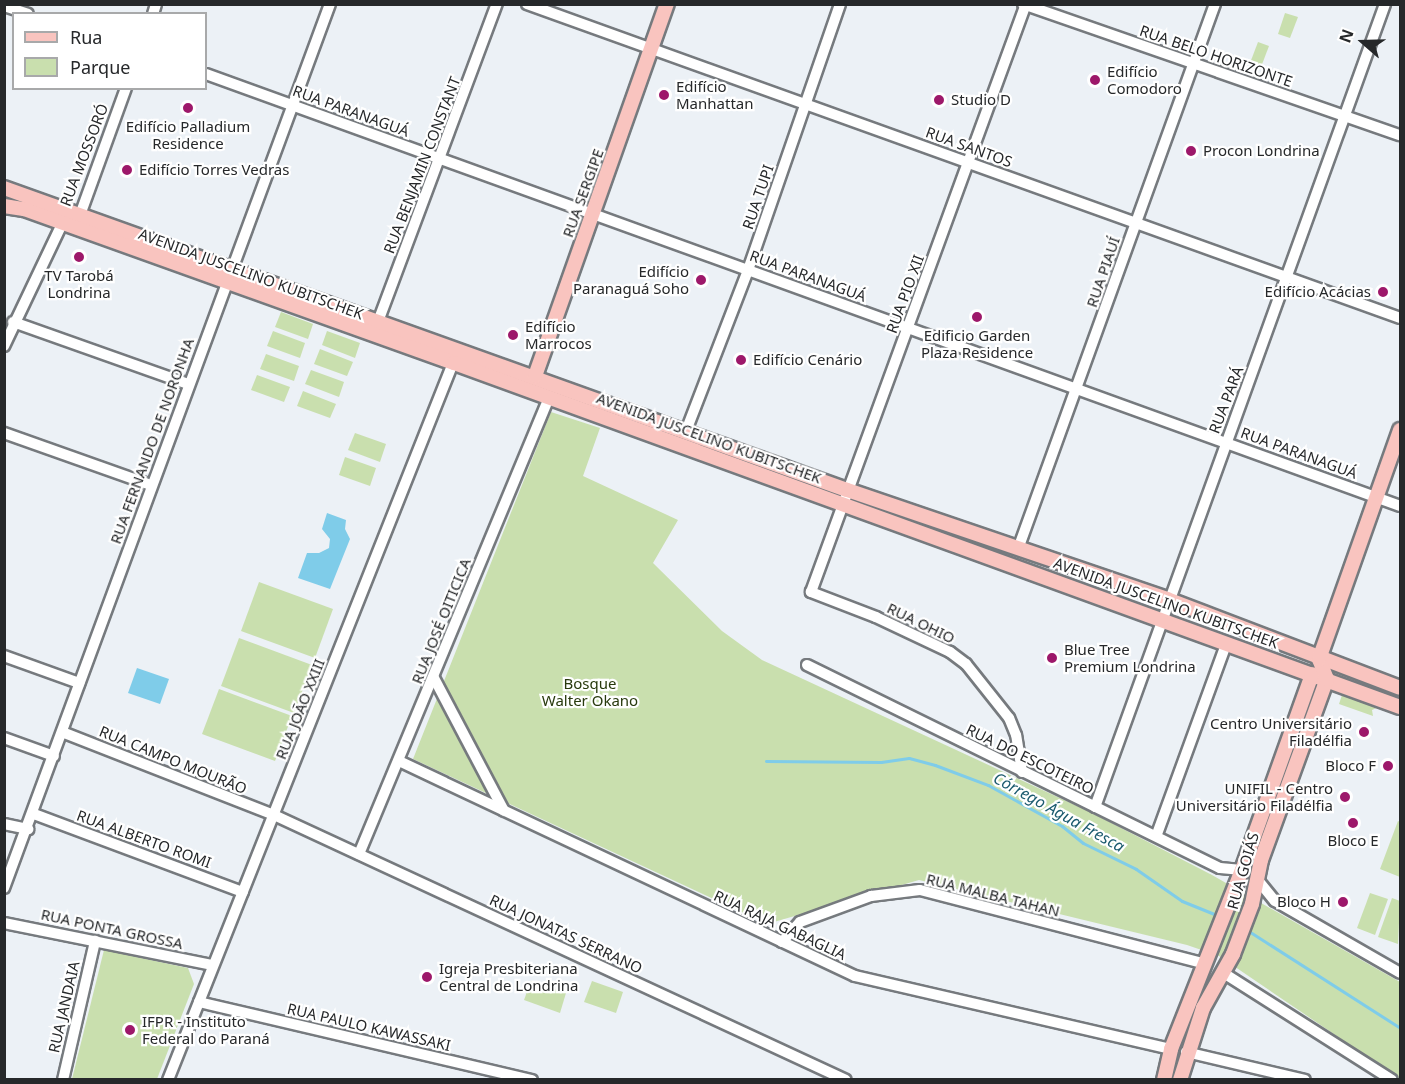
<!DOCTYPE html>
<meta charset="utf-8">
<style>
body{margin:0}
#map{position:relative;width:1405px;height:1084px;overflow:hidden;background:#ecf1f6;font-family:"Noto Sans",sans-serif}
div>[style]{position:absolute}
.green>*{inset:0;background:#c9dfae}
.water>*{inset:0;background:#7fcce9}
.stream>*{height:3px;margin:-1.5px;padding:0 1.5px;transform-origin:1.5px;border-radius:1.5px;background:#7fcce9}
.roads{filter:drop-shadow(2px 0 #767a7e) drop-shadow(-2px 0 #767a7e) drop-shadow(0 2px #767a7e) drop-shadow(0 -2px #767a7e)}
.minor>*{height:10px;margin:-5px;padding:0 5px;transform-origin:5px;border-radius:5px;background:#fff}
.major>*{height:14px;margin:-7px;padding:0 7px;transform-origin:7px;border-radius:7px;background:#f9c4bf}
.dots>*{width:16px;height:16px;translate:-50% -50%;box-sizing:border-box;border:3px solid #fff;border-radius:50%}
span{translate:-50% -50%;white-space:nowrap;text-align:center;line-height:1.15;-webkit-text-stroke:4.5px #fff;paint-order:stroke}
.street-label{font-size:15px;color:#26282a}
.poi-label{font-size:15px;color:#26282a}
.left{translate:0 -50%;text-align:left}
.right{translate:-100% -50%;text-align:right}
.park-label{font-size:15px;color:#293a0e}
.water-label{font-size:16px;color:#1c5b6f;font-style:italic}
.frame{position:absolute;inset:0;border:6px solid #26282a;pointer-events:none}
.legend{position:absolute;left:12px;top:12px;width:195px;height:78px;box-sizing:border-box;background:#fff;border:2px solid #a8a9aa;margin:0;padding:8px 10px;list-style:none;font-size:18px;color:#26282a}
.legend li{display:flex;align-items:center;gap:12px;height:30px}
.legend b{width:30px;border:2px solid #a8a9aa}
.north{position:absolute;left:1333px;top:12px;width:60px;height:60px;-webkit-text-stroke:4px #fff;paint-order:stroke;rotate:290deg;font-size:16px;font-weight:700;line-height:24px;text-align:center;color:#26282a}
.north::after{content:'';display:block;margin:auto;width:21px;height:27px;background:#26282a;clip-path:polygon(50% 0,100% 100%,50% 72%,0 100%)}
</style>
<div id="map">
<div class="green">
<div style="clip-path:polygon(1285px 13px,1298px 17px,1290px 38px,1278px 34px)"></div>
<div style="clip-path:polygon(1258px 42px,1269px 46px,1261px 67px,1250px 63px)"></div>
<div style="clip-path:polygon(281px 312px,313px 324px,308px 339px,275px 327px)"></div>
<div style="clip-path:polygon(273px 331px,305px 343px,300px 358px,267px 346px)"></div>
<div style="clip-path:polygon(327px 331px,360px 343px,355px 358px,322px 345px)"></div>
<div style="clip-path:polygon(320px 349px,353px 362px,347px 376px,314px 364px)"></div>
<div style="clip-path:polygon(266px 354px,299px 366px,294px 381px,260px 369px)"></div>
<div style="clip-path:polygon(311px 370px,344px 382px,339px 397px,305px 384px)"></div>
<div style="clip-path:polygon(257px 375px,290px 387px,284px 402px,251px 390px)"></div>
<div style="clip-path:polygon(303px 391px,336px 404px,330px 418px,297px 406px)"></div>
<div style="clip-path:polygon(551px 412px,600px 428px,583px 476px,678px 520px,653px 563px,722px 631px,762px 660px,1090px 812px,1212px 875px,1400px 982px,1400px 1079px,1219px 956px,1187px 945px,919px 880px,767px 924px,413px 759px)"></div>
<div style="clip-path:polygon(355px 433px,386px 444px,380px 462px,348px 450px)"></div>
<div style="clip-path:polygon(345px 457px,376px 468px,370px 486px,339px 475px)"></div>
<div style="clip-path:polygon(259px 582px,333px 609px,315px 658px,241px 631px)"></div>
<div style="clip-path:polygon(239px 638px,312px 665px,294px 713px,221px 686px)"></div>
<div style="clip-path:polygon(219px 689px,292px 716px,275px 761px,202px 734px)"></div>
<div style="clip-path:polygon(1343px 692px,1380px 705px,1379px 707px,1372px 710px,1373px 716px,1339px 704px)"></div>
<div style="clip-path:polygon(1398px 821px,1400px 822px,1400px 877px,1380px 869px)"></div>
<div style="clip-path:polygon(1370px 893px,1388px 899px,1375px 935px,1357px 928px)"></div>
<div style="clip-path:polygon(1392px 898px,1400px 901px,1398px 944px,1378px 937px)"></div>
<div style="clip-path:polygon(104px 950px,188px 968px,194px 984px,157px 1079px,72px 1079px)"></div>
<div style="clip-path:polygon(531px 981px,566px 993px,560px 1013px,524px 1000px)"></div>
<div style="clip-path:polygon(592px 981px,623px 992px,616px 1013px,584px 1002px)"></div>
</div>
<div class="water">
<div style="clip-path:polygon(327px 513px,346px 520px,345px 529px,350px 539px,330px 589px,298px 578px,307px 553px,319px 553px,329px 548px,330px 539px,322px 529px)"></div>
<div style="clip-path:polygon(137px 668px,169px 679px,160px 704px,128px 693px)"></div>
</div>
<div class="stream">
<div style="left:766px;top:761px;width:115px;rotate:0.5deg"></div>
<div style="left:881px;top:762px;width:28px;rotate:-8deg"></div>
<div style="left:909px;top:758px;width:27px;rotate:15deg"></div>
<div style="left:935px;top:765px;width:57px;rotate:20.7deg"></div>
<div style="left:988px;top:785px;width:85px;rotate:29deg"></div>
<div style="left:1062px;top:826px;width:27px;rotate:39deg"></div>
<div style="left:1083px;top:843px;width:59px;rotate:26.1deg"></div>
<div style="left:1136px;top:869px;width:56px;rotate:34.8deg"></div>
<div style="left:1182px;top:901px;width:40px;rotate:22deg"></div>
<div style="left:1247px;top:930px;width:182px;rotate:32.6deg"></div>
</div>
<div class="roads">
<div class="minor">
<div style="left:527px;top:4px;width:928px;rotate:19.78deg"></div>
<div style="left:1023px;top:4px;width:399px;rotate:19.2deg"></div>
<div style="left:4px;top:6px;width:25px;rotate:18deg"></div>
<div style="left:153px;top:14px;width:10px;rotate:-73deg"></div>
<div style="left:206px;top:74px;width:1270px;rotate:19.89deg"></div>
<div style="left:13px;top:322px;width:186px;rotate:19.5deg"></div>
<div style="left:376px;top:327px;width:345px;rotate:-69.5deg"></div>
<div style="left:4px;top:346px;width:135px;rotate:-64.6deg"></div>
<div style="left:62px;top:224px;width:20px;rotate:-27deg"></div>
<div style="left:80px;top:215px;width:135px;rotate:-70.1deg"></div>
<div style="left:686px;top:431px;width:173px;rotate:-68.9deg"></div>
<div style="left:748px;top:270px;width:281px;rotate:-70.9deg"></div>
<div style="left:4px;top:433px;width:156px;rotate:19.5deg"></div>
<div style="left:1018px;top:549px;width:580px;rotate:-70.13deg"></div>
<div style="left:4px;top:656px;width:80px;rotate:19.8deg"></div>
<div style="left:807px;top:665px;width:460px;rotate:26.2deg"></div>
<div style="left:1220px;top:868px;width:22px;rotate:5deg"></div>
<div style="left:434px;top:678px;width:150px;rotate:62.2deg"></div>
<div style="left:62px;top:732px;width:228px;rotate:21.4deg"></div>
<div style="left:274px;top:815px;width:630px;rotate:24.86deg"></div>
<div style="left:4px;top:738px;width:53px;rotate:19.8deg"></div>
<div style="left:399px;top:761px;width:504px;rotate:25.24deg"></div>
<div style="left:855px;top:976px;width:324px;rotate:13deg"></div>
<div style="left:1022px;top:772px;width:37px;rotate:-99deg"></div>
<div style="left:1016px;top:735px;width:18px;rotate:-112deg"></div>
<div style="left:1009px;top:718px;width:69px;rotate:-128.5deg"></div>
<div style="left:966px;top:664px;width:20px;rotate:-143deg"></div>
<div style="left:950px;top:652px;width:82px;rotate:-154.7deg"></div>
<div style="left:876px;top:617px;width:70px;rotate:-159deg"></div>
<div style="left:811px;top:592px;width:626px;rotate:-69.92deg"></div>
<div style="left:1095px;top:807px;width:854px;rotate:-70.14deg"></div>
<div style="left:34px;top:814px;width:223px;rotate:20.5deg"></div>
<div style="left:4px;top:824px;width:25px;rotate:12deg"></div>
<div style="left:1157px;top:834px;width:202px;rotate:-70deg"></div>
<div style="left:359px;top:854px;width:494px;rotate:-67.4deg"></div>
<div style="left:1257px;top:879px;width:28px;rotate:51deg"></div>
<div style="left:1275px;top:901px;width:144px;rotate:29.9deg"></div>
<div style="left:4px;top:888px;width:942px;rotate:-69.76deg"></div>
<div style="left:4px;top:923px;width:213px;rotate:11.4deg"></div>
<div style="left:782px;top:942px;width:27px;rotate:-48deg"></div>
<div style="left:800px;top:922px;width:76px;rotate:-20.1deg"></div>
<div style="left:871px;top:896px;width:49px;rotate:-7deg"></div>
<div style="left:920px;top:890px;width:295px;rotate:14.5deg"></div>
<div style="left:1222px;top:972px;width:201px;rotate:32.4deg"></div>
<div style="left:199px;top:1002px;width:342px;rotate:13.2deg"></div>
<div style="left:1186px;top:1052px;width:122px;rotate:13.2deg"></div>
<div style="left:63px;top:1080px;width:143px;rotate:-77deg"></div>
<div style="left:168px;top:1080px;width:777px;rotate:-68.32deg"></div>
</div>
<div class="major">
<div style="left:4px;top:188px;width:895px;rotate:19.71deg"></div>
<div style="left:847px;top:490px;width:338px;rotate:18.8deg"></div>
<div style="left:1167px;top:599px;width:249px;rotate:20.9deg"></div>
<div style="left:4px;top:206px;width:20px;rotate:9deg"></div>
<div style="left:24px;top:209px;width:457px;rotate:19.7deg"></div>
<div style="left:454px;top:363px;width:1007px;rotate:19.98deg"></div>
<div style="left:535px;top:376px;width:395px;rotate:-70.5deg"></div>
<div style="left:1164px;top:1080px;width:32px;rotate:-77deg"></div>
<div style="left:1171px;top:1049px;width:193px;rotate:-68.4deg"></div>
<div style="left:1242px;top:870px;width:208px;rotate:-70.3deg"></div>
<div style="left:1180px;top:1080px;width:76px;rotate:-72.3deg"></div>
<div style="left:1203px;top:1008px;width:62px;rotate:-60.9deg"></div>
<div style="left:1233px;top:954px;width:53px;rotate:-69.2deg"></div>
<div style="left:1252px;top:904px;width:45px;rotate:-78.4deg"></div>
<div style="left:1261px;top:860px;width:193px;rotate:-70deg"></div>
<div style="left:1327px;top:679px;width:22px;rotate:-112deg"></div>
<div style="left:1319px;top:659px;width:243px;rotate:-70.5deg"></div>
</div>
</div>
<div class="dots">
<div style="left:1095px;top:80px;background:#9d186a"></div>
<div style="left:664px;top:95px;background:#9d186a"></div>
<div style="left:939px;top:100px;background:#9d186a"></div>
<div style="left:188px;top:108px;background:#9d186a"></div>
<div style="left:1191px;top:151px;background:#9d186a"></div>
<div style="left:127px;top:170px;background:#9d186a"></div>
<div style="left:79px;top:257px;background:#9d186a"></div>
<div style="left:701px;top:280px;background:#9d186a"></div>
<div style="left:1383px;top:292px;background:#9d186a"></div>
<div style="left:977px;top:317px;background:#9d186a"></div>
<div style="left:513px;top:335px;background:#9d186a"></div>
<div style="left:741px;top:360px;background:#9d186a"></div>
<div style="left:1052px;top:658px;background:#9d186a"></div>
<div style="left:1364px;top:732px;background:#9d186a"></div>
<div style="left:1388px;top:766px;background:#9d186a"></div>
<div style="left:1345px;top:797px;background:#9d186a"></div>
<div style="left:1353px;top:823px;background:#9d186a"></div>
<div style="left:1343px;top:902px;background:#9d186a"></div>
<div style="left:427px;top:977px;background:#9d186a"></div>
<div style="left:130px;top:1030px;background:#9d186a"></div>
</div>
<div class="street-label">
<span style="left:1216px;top:56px;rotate:19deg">RUA BELO HORIZONTE</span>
<span style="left:351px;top:111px;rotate:20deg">RUA PARANAGUÁ</span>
<span style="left:969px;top:147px;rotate:20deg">RUA SANTOS</span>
<span style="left:84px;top:155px;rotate:-69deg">RUA MOSSORÓ</span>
<span style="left:422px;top:165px;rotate:-69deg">RUA BENJAMIN CONSTANT</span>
<span style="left:583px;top:193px;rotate:-70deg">RUA SERGIPE</span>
<span style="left:758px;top:197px;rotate:-71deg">RUA TUPI</span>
<span style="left:1103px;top:272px;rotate:-71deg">RUA PIAUÍ</span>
<span style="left:251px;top:274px;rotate:20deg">AVENIDA JUSCELINO KUBITSCHEK</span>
<span style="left:808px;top:276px;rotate:20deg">RUA PARANAGUÁ</span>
<span style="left:905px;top:294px;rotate:-70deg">RUA PIO XII</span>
<span style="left:1226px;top:400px;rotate:-69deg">RUA PARÁ</span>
<span style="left:709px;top:438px;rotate:20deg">AVENIDA JUSCELINO KUBITSCHEK</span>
<span style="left:152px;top:441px;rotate:-70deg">RUA FERNANDO DE NORONHA</span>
<span style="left:1299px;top:453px;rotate:20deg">RUA PARANAGUÁ</span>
<span style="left:1166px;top:603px;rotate:20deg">AVENIDA JUSCELINO KUBITSCHEK</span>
<span style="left:441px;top:621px;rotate:-68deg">RUA JOSÉ OITICICA</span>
<span style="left:921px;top:623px;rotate:26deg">RUA OHIO</span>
<span style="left:300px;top:709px;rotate:-68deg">RUA JOÃO XXIII</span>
<span style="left:1030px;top:759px;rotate:26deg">RUA DO ESCOTEIRO</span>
<span style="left:173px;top:760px;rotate:22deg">RUA CAMPO MOURÃO</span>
<span style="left:144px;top:839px;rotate:20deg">RUA ALBERTO ROMI</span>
<span style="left:1243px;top:871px;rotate:-74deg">RUA GOIÁS</span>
<span style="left:993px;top:895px;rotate:14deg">RUA MALBA TAHAN</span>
<span style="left:780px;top:925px;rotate:25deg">RUA RAJA GABAGLIA</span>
<span style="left:112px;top:929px;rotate:12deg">RUA PONTA GROSSA</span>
<span style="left:566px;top:934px;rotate:25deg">RUA JONATAS SERRANO</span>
<span style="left:64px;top:1007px;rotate:-77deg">RUA JANDAIA</span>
<span style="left:369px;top:1027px;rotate:13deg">RUA PAULO KAWASSAKI</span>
</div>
<div class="poi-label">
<span class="left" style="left:1107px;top:80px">Edifício<br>Comodoro</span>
<span class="left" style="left:676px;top:95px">Edifício<br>Manhattan</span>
<span class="left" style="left:951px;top:100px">Studio D</span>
<span style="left:188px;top:135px">Edifício Palladium<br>Residence</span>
<span class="left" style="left:1203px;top:151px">Procon Londrina</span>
<span class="left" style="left:139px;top:170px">Edifício Torres Vedras</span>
<span class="right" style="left:689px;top:280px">Edifício<br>Paranaguá Soho</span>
<span style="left:79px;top:284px">TV Tarobá<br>Londrina</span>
<span class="right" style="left:1371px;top:292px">Edifício Acácias</span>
<span class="left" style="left:525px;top:335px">Edifício<br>Marrocos</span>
<span style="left:977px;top:344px">Edificio Garden<br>Plaza Residence</span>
<span class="left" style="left:753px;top:360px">Edifício Cenário</span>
<span class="left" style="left:1064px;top:658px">Blue Tree<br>Premium Londrina</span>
<span class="right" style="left:1352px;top:732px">Centro Universitário<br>Filadélfia</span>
<span class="right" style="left:1376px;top:766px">Bloco F</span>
<span class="right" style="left:1333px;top:797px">UNIFIL - Centro<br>Universitário Filadélfia</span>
<span style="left:1353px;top:841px">Bloco E</span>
<span class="right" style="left:1331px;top:902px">Bloco H</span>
<span class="left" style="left:439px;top:977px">Igreja Presbiteriana<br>Central de Londrina</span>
<span class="left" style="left:142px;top:1030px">IFPR - Instituto<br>Federal do Paraná</span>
</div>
<div class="park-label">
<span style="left:590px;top:692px">Bosque<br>Walter Okano</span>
</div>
<div class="water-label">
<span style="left:1059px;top:812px;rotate:29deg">Córrego Água Fresca</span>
</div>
<div class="frame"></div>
<ul class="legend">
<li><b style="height:8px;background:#f9c4bf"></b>Rua</li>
<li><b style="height:16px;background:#c9dfae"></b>Parque</li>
</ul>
<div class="north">N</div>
</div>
